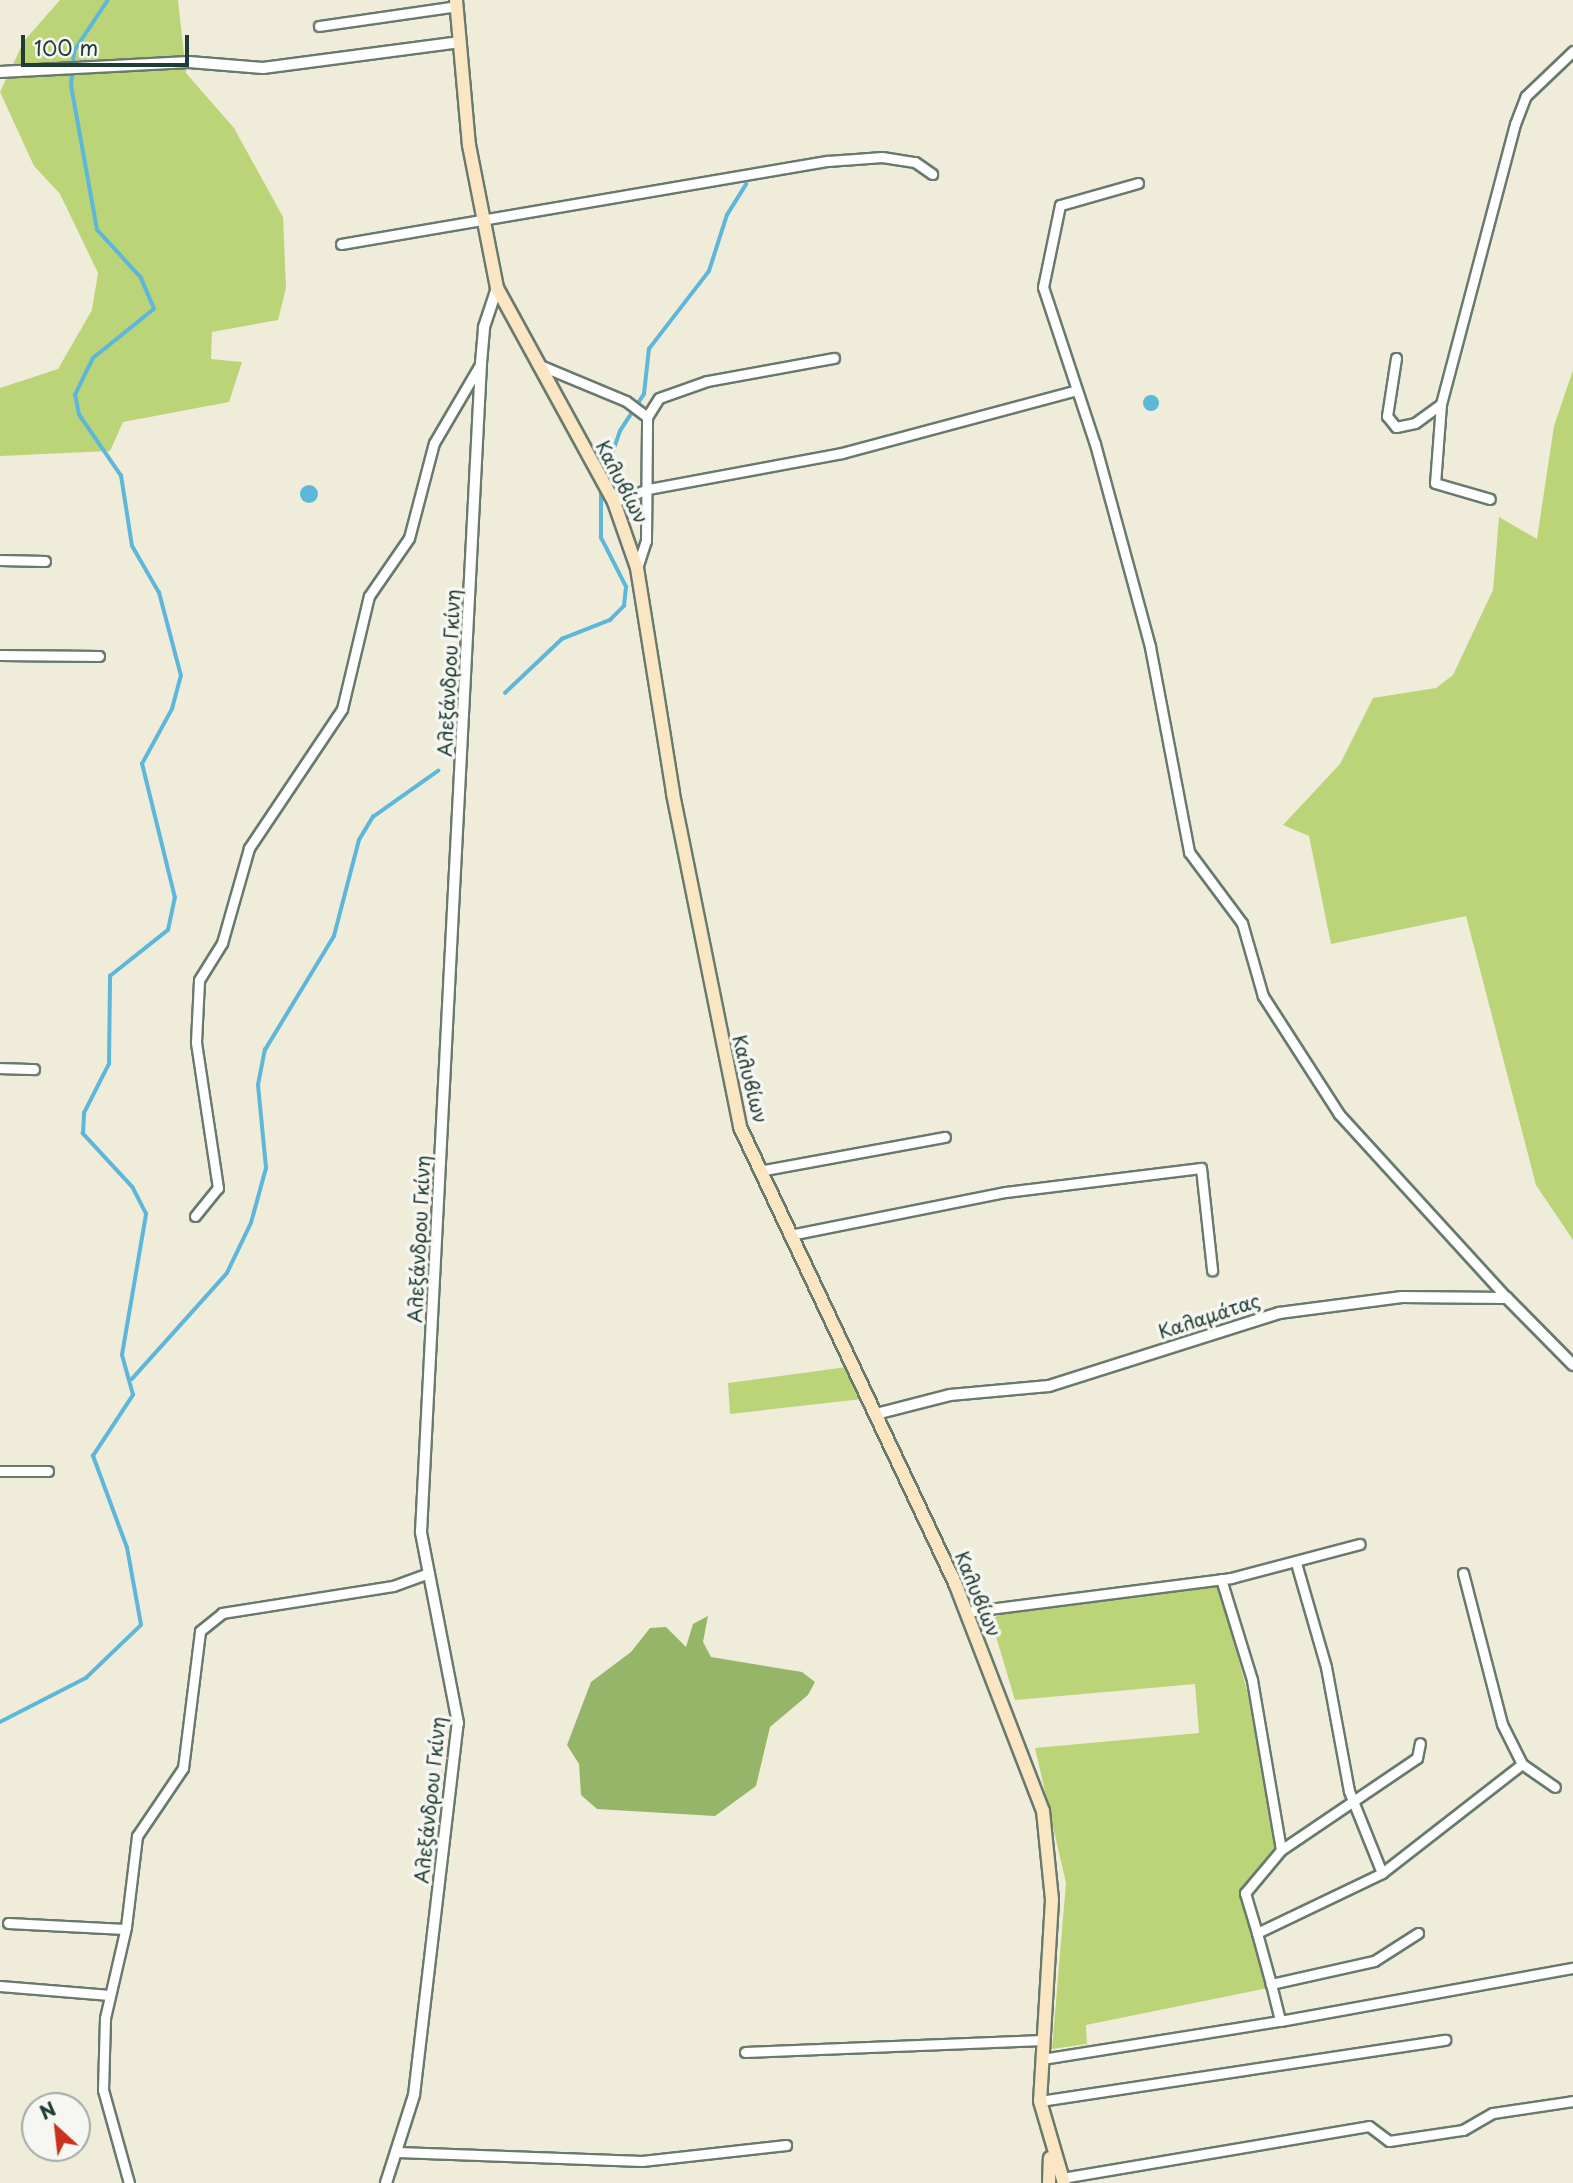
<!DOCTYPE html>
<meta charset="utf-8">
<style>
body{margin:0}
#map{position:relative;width:1573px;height:2183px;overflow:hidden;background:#f0ecda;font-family:"Playpen Sans",sans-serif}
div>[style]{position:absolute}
.green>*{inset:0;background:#bcd478}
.forest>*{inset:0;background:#95b668}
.water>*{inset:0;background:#5cb7da}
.round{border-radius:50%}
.stream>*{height:3.5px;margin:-1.75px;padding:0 1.75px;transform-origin:1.75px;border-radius:1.75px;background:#5cb7da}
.roads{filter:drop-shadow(2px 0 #687a6e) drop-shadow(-2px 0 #687a6e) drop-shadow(0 2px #687a6e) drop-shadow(0 -2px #687a6e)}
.minor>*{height:9px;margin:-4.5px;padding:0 4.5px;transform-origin:4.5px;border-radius:4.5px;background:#fff}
.tertiary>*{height:10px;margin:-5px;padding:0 5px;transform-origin:5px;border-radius:5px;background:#fff}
.secondary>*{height:12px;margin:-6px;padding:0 6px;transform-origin:6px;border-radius:6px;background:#fbe6c4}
span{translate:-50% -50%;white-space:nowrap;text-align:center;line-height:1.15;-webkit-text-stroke:7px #f6f6f2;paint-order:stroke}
.street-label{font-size:19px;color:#1f3d34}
.north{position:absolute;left:21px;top:2092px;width:70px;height:70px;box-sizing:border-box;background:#f6f6f2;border:2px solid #a0aca6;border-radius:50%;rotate:333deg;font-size:19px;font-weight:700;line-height:28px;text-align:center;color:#1f3d34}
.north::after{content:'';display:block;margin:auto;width:24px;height:32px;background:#c8321e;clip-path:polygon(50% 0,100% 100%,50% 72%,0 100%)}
.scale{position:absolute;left:21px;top:35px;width:168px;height:32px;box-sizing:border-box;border:4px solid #1f3d34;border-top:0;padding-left:9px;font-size:21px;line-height:24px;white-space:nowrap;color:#1f3d34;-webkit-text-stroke:5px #f6f6f2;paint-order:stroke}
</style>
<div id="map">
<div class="green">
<div style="clip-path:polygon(60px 0,178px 0,186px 73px,234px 128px,283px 217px,286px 288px,278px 320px,212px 332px,211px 359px,242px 362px,229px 402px,123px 422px,110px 451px,0 456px,0 388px,58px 369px,92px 310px,98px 273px,60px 194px,34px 166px,0 92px,24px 41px)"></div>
<div style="clip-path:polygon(1573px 370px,1573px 1240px,1536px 1185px,1466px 916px,1331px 944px,1309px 836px,1283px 825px,1340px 764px,1373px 698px,1436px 688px,1453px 675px,1493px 590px,1499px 517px,1537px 539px,1554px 426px)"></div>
<div style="clip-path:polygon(847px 1367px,862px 1399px,730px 1414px,728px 1383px)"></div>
<div style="clip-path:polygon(1218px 1581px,1257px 1729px,1278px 1849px,1241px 1888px,1268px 1988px,1086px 2025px,1087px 2044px,1052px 2049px,1066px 1883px,1035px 1748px,1199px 1733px,1195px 1684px,1015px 1700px,991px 1620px,1013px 1607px)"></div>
</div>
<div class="forest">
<div style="clip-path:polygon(708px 1616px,703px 1642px,711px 1657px,802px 1672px,815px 1682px,808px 1695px,770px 1727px,756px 1786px,715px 1816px,597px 1809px,581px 1795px,579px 1764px,567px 1745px,591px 1682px,631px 1652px,650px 1628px,666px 1627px,686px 1647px,693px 1624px)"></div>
</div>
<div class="water">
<div class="round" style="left:1143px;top:395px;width:16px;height:16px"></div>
<div class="round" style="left:300px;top:485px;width:18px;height:18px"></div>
</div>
<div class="stream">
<div style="left:605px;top:475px;width:46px;rotate:-71.2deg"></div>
<div style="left:620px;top:431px;width:44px;rotate:-57deg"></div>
<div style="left:644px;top:394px;width:45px;rotate:-83.7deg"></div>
<div style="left:649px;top:349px;width:98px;rotate:-52.4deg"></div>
<div style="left:709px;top:271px;width:59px;rotate:-72.2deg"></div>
<div style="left:727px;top:215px;width:36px;rotate:-58deg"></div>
<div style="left:505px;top:693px;width:79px;rotate:-43.5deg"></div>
<div style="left:562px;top:639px;width:52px;rotate:-21.6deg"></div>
<div style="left:610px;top:620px;width:20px;rotate:-45deg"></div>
<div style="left:624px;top:606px;width:19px;rotate:-84deg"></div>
<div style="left:626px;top:587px;width:55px;rotate:-117deg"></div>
<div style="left:601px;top:538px;width:49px;rotate:-90deg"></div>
<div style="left:132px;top:1379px;width:142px;rotate:-48.1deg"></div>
<div style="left:227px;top:1273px;width:55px;rotate:-64.4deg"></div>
<div style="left:251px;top:1223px;width:57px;rotate:-74.7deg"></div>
<div style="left:266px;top:1168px;width:83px;rotate:-95.5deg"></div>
<div style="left:258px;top:1085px;width:36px;rotate:-79deg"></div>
<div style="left:265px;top:1050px;width:133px;rotate:-58.8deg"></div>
<div style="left:334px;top:936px;width:99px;rotate:-75.4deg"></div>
<div style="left:359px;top:840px;width:27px;rotate:-59deg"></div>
<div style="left:373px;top:817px;width:80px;rotate:-35.3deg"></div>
<div style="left:0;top:1722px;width:97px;rotate:-27.1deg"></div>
<div style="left:86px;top:1678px;width:76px;rotate:-43.9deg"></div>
<div style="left:141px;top:1625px;width:78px;rotate:-100.3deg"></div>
<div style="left:127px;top:1548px;width:98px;rotate:-110.3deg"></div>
<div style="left:93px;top:1456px;width:73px;rotate:-56.7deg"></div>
<div style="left:133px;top:1395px;width:41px;rotate:-105.4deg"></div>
<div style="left:122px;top:1355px;width:143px;rotate:-80.3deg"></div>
<div style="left:146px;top:1214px;width:29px;rotate:-117deg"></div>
<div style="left:133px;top:1188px;width:74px;rotate:-132.8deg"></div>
<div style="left:83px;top:1134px;width:21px;rotate:-87deg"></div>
<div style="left:84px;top:1113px;width:55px;rotate:-63deg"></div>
<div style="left:109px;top:1064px;width:88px;rotate:-89.3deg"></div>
<div style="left:110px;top:976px;width:74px;rotate:-38.4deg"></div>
<div style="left:168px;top:930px;width:33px;rotate:-78deg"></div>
<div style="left:175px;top:898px;width:138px;rotate:-103.8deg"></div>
<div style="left:142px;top:764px;width:63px;rotate:-61.4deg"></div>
<div style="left:172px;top:709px;width:34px;rotate:-75deg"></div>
<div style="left:181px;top:676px;width:86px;rotate:-104.8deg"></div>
<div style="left:159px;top:593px;width:54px;rotate:-119.9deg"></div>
<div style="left:132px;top:546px;width:71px;rotate:-98.9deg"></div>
<div style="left:121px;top:476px;width:74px;rotate:-124.5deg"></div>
<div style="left:79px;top:415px;width:20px;rotate:-101deg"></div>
<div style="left:75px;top:395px;width:41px;rotate:-64.1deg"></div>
<div style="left:93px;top:358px;width:78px;rotate:-38.8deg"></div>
<div style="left:154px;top:309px;width:34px;rotate:-113deg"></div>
<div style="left:141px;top:278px;width:65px;rotate:-132.5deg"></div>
<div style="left:97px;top:230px;width:146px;rotate:-100.2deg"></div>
<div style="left:71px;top:86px;width:35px;rotate:-85deg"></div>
<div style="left:74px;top:51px;width:61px;rotate:-56.3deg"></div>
</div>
<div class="roads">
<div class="minor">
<div style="left:319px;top:26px;width:139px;rotate:-8.2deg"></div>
<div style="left:1138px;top:183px;width:81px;rotate:164.2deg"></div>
<div style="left:1060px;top:205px;width:84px;rotate:101.7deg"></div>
<div style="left:1043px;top:287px;width:165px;rotate:71.7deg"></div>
<div style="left:1095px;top:444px;width:210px;rotate:74.8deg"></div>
<div style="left:1150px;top:647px;width:209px;rotate:79.2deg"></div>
<div style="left:1189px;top:852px;width:89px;rotate:53.3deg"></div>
<div style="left:1242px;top:923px;width:76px;rotate:74deg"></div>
<div style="left:1263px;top:996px;width:140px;rotate:57.2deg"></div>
<div style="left:1339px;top:1114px;width:249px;rotate:47.6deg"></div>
<div style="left:341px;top:244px;width:494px;rotate:-9.7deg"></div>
<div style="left:828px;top:161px;width:54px;rotate:-4.2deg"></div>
<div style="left:882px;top:157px;width:33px;rotate:9deg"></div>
<div style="left:915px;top:162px;width:21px;rotate:35deg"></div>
<div style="left:1396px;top:358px;width:59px;rotate:98.8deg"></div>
<div style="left:1387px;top:416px;width:14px;rotate:51deg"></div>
<div style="left:1396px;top:427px;width:19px;rotate:-12deg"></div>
<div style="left:1415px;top:423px;width:32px;rotate:-36deg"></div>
<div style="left:1441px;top:404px;width:290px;rotate:-75.2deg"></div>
<div style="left:1515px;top:124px;width:30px;rotate:-69deg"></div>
<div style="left:1526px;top:96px;width:65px;rotate:-43.8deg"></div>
<div style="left:537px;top:364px;width:96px;rotate:22.6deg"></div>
<div style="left:626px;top:401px;width:26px;rotate:37deg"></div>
<div style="left:1441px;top:404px;width:79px;rotate:94.3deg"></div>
<div style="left:1435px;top:483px;width:57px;rotate:16.2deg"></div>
<div style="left:614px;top:502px;width:36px;rotate:-21deg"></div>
<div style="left:648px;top:489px;width:197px;rotate:-10.5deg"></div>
<div style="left:842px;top:453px;width:239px;rotate:-15deg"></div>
<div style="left:0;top:560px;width:45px;rotate:1.3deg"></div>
<div style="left:637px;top:568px;width:28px;rotate:-72deg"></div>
<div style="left:646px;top:541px;width:124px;rotate:-89.5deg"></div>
<div style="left:647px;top:417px;width:22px;rotate:-58deg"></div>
<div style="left:659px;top:398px;width:51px;rotate:-19.5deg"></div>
<div style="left:707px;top:381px;width:129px;rotate:-10.3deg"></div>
<div style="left:0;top:655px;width:99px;rotate:0.6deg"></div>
<div style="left:0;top:1068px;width:34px;rotate:2deg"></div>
<div style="left:759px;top:1171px;width:189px;rotate:-10.4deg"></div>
<div style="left:195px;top:1216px;width:36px;rotate:-51deg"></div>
<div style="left:218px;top:1188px;width:148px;rotate:-98.6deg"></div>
<div style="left:196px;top:1042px;width:62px;rotate:-87.2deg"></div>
<div style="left:199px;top:980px;width:44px;rotate:-58.1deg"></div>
<div style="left:222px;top:943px;width:99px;rotate:-74.1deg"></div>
<div style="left:249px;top:848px;width:167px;rotate:-56.2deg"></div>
<div style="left:342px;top:709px;width:116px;rotate:-76.6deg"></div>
<div style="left:369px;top:596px;width:70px;rotate:-55.4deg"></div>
<div style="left:409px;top:538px;width:98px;rotate:-75.3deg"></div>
<div style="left:434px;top:443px;width:93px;rotate:-59.6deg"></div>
<div style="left:790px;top:1235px;width:220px;rotate:-11.3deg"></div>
<div style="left:1006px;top:1192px;width:196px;rotate:-7deg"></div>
<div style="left:1201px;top:1168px;width:103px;rotate:83.8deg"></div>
<div style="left:0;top:1471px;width:48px"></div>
<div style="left:1296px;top:1563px;width:108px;rotate:73.9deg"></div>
<div style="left:1326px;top:1667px;width:126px;rotate:79.5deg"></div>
<div style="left:1349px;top:1791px;width:88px;rotate:68.1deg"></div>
<div style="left:1463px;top:1573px;width:156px;rotate:75.5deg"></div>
<div style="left:1502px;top:1724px;width:45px;rotate:63.4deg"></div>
<div style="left:1522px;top:1764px;width:40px;rotate:34.9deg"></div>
<div style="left:1221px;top:1579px;width:106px;rotate:72.9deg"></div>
<div style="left:1252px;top:1680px;width:172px;rotate:80.3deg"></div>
<div style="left:1281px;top:1850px;width:164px;rotate:-34.1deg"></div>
<div style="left:1417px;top:1758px;width:15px;rotate:-79deg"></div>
<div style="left:966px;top:1612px;width:267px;rotate:-7.3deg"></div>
<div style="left:1231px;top:1578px;width:133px;rotate:-14.8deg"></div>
<div style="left:8px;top:1923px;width:117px;rotate:2.9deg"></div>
<div style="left:1257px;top:1933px;width:42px;rotate:-106.7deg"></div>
<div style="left:1245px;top:1893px;width:56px;rotate:-50.1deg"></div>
<div style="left:1418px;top:1933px;width:52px;rotate:147.5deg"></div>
<div style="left:1374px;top:1961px;width:106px;rotate:167.4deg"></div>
<div style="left:1271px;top:1984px;width:38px;rotate:76deg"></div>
<div style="left:1280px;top:2021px;width:298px;rotate:-10.3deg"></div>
<div style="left:1271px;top:1984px;width:53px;rotate:-105.4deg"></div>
<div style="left:1257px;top:1933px;width:139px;rotate:-25.6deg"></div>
<div style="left:1382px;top:1873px;width:177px;rotate:-37.9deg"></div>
<div style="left:0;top:1986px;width:110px;rotate:4.7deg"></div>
<div style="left:745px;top:2052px;width:298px;rotate:-2.3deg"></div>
<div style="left:1042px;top:2059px;width:241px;rotate:-9.1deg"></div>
<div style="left:1040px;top:2101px;width:410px;rotate:-8.6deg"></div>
<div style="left:398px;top:2152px;width:244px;rotate:2.1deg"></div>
<div style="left:642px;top:2161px;width:145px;rotate:-6.3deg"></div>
<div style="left:1062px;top:2178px;width:311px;rotate:-9.6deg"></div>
<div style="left:1369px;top:2126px;width:25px;rotate:37deg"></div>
<div style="left:1389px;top:2141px;width:75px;rotate:-8.5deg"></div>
<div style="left:1463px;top:2130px;width:34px;rotate:-30deg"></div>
<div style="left:1493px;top:2113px;width:81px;rotate:-8.5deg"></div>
<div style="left:129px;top:2183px;width:97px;rotate:-105.6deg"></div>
<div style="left:103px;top:2090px;width:72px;rotate:-88.4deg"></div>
<div style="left:105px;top:2018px;width:93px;rotate:-77deg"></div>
<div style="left:126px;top:1927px;width:92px;rotate:-83.1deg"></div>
<div style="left:137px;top:1836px;width:82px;rotate:-55.9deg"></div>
<div style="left:183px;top:1768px;width:138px;rotate:-82.9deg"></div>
<div style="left:200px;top:1631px;width:28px;rotate:-39deg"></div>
<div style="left:222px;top:1613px;width:173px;rotate:-9deg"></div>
<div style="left:393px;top:1586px;width:38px;rotate:-20deg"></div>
</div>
<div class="tertiary">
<div style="left:0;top:72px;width:189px;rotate:-3deg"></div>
<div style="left:189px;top:62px;width:74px;rotate:4.6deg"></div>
<div style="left:263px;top:68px;width:199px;rotate:-7.5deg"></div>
<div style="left:876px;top:1414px;width:76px;rotate:-14.4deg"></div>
<div style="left:950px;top:1395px;width:99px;rotate:-5.2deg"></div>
<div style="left:1049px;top:1386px;width:241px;rotate:-17.6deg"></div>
<div style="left:1279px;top:1313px;width:124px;rotate:-7.4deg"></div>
<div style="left:1402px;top:1297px;width:105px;rotate:0.5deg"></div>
<div style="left:1507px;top:1298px;width:94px;rotate:45.4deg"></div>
<div style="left:386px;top:2183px;width:92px;rotate:-72.3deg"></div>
<div style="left:414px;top:2095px;width:375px;rotate:-83.3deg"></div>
<div style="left:458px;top:1723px;width:195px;rotate:-101deg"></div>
<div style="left:421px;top:1532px;width:1171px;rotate:-87.06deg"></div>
<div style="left:481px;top:363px;width:36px;rotate:-85deg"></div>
<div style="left:484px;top:327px;width:41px;rotate:-71.6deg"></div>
</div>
<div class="secondary">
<div style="left:456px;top:0;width:146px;rotate:84.9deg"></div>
<div style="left:469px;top:145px;width:146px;rotate:78.9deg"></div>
<div style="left:497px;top:288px;width:244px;rotate:61.3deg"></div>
<div style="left:614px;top:502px;width:70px;rotate:70.8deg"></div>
<div style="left:637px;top:568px;width:229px;rotate:80.9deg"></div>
<div style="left:673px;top:794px;width:340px;rotate:78.6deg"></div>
<div style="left:740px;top:1127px;width:504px;rotate:64.76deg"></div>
<div style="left:955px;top:1583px;width:244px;rotate:68.9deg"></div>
<div style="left:1043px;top:1811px;width:89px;rotate:84.2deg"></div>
<div style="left:1052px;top:1900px;width:201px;rotate:93.4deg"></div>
<div style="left:1040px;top:2101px;width:85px;rotate:73.7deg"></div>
<div style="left:1049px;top:2183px;width:25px;rotate:-88deg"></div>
</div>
</div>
<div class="street-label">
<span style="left:622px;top:482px;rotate:63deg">Καλυβίων</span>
<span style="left:449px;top:673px;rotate:-87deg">Αλεξάνδρου Γκίνη</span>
<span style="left:750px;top:1079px;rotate:76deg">Καλυβίων</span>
<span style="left:419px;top:1239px;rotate:-87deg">Αλεξάνδρου Γκίνη</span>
<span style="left:1209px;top:1316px;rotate:-18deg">Καλαμάτας</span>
<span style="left:978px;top:1594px;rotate:68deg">Καλυβίων</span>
<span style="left:430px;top:1800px;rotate:-84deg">Αλεξάνδρου Γκίνη</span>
</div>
<div class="north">N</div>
<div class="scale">100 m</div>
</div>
